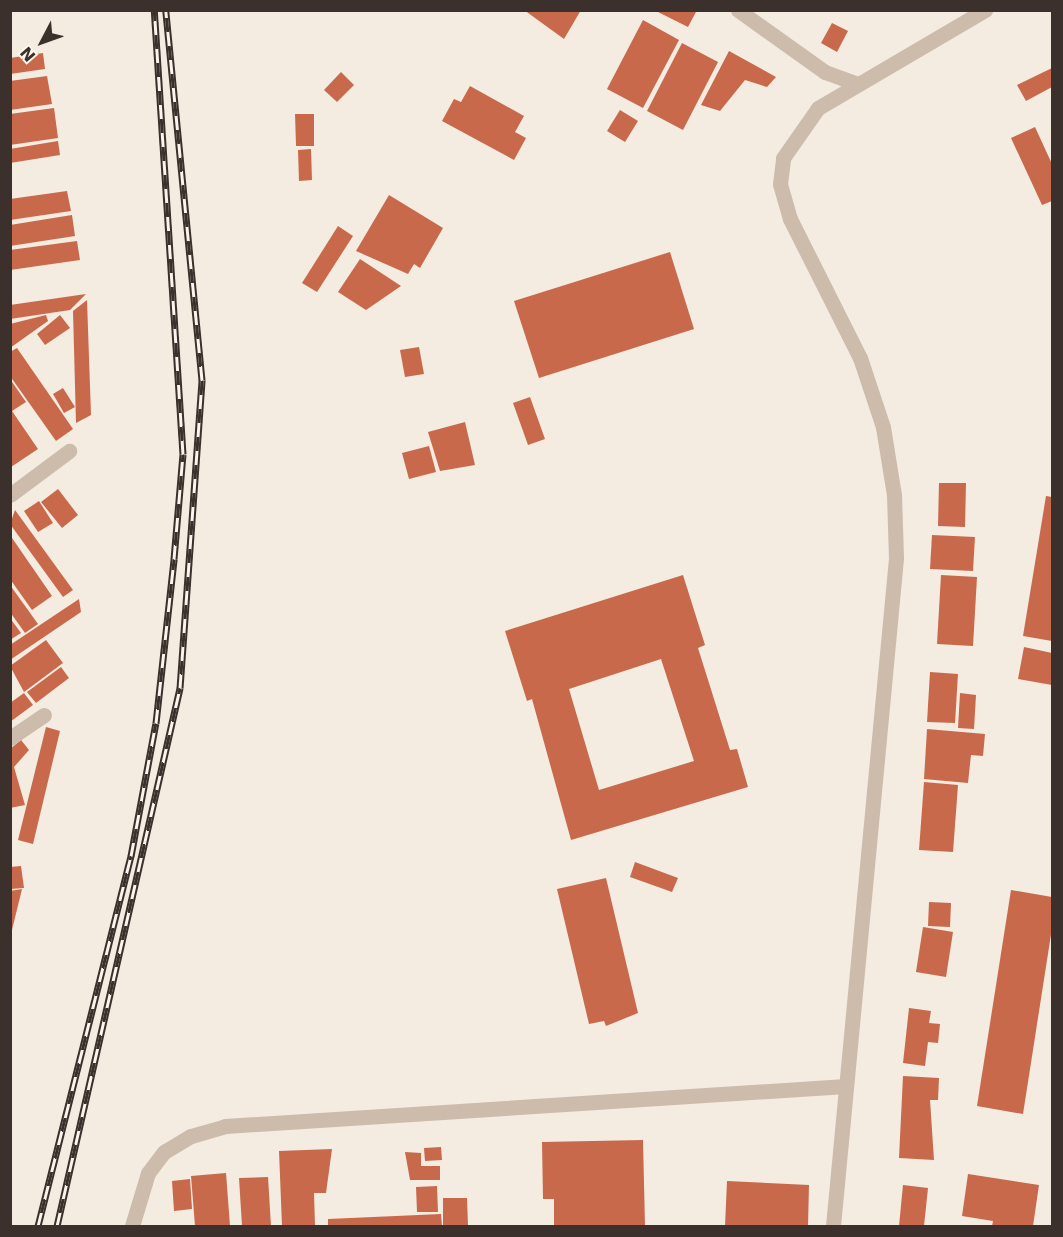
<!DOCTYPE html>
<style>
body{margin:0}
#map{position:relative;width:1063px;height:1237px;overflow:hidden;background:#f4ebe1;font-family:"DejaVu Sans",sans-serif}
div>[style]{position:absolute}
.building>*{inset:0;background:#c8694b}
.minor>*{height:15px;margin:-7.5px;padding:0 7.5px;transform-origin:7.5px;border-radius:7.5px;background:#cdbbac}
.rail>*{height:7px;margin-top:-3.5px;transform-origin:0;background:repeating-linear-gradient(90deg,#fbf5ee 0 14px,#3b302b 0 28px);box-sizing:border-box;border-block:2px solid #3b302b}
span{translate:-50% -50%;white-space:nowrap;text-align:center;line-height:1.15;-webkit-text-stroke:6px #fbf5ee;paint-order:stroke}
.frame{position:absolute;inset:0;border:12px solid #3b302b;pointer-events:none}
.north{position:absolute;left:12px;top:12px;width:60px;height:60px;-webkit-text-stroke:4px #fbf5ee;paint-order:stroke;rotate:229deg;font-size:16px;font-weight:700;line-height:24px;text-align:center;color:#3b302b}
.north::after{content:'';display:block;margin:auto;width:21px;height:27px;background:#3b302b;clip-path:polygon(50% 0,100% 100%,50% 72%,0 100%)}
</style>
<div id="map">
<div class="building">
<div style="clip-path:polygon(524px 10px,581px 10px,564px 39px)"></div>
<div style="clip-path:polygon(654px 10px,697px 10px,688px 27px)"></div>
<div style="clip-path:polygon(643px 20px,679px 40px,643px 108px,607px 89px)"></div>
<div style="clip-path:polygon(832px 23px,848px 31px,837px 52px,821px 43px)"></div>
<div style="clip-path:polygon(682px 43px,718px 62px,683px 130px,647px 111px)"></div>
<div style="clip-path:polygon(729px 51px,776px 77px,767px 87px,745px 80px,720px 111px,701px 105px)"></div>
<div style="clip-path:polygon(43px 53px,45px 69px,10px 74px,10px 58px)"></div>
<div style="clip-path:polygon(1052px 68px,1052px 87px,1026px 101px,1017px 85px)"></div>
<div style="clip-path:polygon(341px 72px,354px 85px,337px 102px,324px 90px)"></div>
<div style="clip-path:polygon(47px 76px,52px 104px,10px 110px,10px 81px)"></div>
<div style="clip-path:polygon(470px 86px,524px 116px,515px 132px,526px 138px,514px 160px,442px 121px,454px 99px,461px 102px)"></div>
<div style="clip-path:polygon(54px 108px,58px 138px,10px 145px,10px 114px)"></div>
<div style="clip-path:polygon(620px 110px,638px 121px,625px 142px,607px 131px)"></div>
<div style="clip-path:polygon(295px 114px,314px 114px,314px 146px,296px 146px)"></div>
<div style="clip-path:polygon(1035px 127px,1052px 164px,1052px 201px,1042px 205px,1011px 138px)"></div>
<div style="clip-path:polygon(58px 141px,60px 155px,10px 163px,10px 149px)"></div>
<div style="clip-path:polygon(311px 149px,312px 180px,299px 181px,298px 150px)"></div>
<div style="clip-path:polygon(67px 191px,71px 211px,10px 220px,10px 199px)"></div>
<div style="clip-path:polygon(389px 195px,443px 228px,420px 268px,414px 264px,408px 274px,356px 251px)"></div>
<div style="clip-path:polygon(72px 215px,75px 236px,10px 246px,10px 225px)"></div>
<div style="clip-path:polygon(338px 226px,353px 236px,317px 292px,302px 283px)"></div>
<div style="clip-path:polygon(77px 241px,80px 260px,10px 270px,10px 250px)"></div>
<div style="clip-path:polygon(670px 252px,694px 329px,539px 378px,514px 301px)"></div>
<div style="clip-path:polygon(360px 259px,401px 286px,366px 310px,338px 292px)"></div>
<div style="clip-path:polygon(86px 294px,70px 310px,10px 319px,10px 305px)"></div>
<div style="clip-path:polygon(87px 300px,91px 415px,76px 423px,73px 311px)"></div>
<div style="clip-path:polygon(46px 315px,48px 321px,10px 348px,10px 324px)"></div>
<div style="clip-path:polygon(60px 315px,70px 328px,45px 345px,37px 334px)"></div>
<div style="clip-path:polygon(419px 347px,424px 374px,405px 377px,400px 350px)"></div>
<div style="clip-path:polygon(17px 348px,73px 429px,56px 441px,10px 376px,10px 352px)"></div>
<div style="clip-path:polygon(10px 379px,26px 402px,12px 411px,38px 449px,11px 467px)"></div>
<div style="clip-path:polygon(63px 388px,75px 407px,64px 413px,53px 394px)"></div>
<div style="clip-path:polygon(530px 397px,545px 439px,528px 445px,513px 403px)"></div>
<div style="clip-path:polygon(465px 422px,475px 465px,440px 471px,428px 432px)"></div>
<div style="clip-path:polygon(429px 446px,436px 472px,409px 479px,402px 453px)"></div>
<div style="clip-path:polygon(939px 483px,966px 483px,965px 527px,938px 526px)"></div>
<div style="clip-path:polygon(58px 489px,78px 515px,62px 528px,41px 502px)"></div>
<div style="clip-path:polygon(1046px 496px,1052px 497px,1052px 641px,1023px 636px)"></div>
<div style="clip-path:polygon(39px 501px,53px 523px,38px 532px,24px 511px)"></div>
<div style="clip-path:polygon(15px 510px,73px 590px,63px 597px,10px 524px)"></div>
<div style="clip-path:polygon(10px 535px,52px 596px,32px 610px,10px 579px)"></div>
<div style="clip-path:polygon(932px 535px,975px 537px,973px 571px,930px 569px)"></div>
<div style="clip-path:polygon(evenodd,683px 575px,705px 645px,698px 648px,730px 750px,737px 749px,748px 787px,571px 840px,532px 699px,527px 701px,505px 631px,683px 575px,661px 659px,694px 761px,599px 790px,569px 689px,661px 659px)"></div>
<div style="clip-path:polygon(941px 575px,977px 577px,973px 646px,937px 644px)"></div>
<div style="clip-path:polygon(10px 585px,38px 624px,25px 633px,10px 612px)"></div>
<div style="clip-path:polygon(79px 599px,81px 612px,10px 660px,10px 645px)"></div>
<div style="clip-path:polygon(10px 618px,21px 633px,10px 640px)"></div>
<div style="clip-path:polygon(46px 640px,63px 663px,24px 692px,10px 666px)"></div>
<div style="clip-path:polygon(1024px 647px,1052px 653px,1052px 685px,1018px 679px)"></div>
<div style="clip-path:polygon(61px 667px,69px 678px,36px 703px,27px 692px)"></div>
<div style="clip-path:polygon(930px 672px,958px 674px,955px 723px,927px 722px)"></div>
<div style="clip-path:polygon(24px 693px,33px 705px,10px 722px,10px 703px)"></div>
<div style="clip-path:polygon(960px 693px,976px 695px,974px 729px,958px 728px)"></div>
<div style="clip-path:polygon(46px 727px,60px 731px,33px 844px,18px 840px)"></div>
<div style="clip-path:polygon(927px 729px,985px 734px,983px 756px,971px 755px,968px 783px,924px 779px)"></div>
<div style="clip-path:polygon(21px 740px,29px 750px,14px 767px,25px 805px,10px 808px,10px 749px)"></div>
<div style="clip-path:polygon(924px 782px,958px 785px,953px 852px,919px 850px)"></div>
<div style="clip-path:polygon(635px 862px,678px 878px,672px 892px,630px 877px)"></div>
<div style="clip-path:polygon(21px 866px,24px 888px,10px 889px,10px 867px)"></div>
<div style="clip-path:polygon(606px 878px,638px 1013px,606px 1026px,604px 1021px,589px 1024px,557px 889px)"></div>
<div style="clip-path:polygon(22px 889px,11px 934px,10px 934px,10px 891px)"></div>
<div style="clip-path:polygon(1011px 890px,1052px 897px,1052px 928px,1023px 1114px,977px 1106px)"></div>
<div style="clip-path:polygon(929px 902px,951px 903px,950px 927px,928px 926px)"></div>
<div style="clip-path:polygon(923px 927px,953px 932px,946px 977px,916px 972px)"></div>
<div style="clip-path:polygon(909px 1008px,931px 1011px,929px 1023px,940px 1024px,938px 1043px,928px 1042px,925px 1066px,903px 1063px)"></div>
<div style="clip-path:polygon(903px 1076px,939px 1078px,938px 1100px,930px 1100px,934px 1160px,899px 1158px)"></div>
<div style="clip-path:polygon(643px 1140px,645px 1226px,554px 1226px,554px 1199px,543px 1199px,542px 1142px)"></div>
<div style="clip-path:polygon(441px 1147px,442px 1160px,425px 1161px,424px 1148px)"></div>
<div style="clip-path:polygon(332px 1149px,326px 1193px,314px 1193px,315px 1226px,282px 1226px,279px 1151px)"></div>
<div style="clip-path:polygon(405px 1152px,421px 1153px,421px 1166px,440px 1166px,440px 1180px,410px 1180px)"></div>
<div style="clip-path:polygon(226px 1173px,230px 1226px,195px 1226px,191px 1176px)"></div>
<div style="clip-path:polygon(968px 1174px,1039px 1185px,1033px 1226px,992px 1226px,993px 1221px,962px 1216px)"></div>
<div style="clip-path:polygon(268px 1177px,271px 1226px,242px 1226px,239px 1178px)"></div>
<div style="clip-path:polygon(190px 1179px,192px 1209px,174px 1211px,172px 1181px)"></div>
<div style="clip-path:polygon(727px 1181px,809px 1185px,808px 1226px,725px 1226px)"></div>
<div style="clip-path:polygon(903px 1185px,928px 1188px,924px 1226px,899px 1226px)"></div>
<div style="clip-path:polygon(437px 1186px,438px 1212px,417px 1212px,416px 1187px)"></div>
<div style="clip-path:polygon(443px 1198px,467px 1198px,468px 1226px,443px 1226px)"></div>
<div style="clip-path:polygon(441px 1214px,442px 1226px,328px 1226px,328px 1219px)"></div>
</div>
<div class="minor">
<div style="left:738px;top:10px;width:107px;rotate:35.5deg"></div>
<div style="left:825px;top:72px;width:32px;rotate:20deg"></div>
<div style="left:10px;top:495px;width:74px;rotate:-36.7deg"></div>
<div style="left:10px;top:738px;width:41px;rotate:-34.1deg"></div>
<div style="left:132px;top:1226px;width:55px;rotate:-73.2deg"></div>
<div style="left:148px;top:1173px;width:26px;rotate:-53deg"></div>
<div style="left:164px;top:1152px;width:31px;rotate:-31deg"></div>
<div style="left:191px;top:1136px;width:35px;rotate:-16deg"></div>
<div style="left:225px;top:1126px;width:622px;rotate:-3.69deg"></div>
<div style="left:833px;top:1226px;width:671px;rotate:-84.61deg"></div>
<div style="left:896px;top:558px;width:63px;rotate:-91.8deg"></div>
<div style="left:894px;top:495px;width:69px;rotate:-99.2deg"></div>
<div style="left:883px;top:427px;width:73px;rotate:-108.4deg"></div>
<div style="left:860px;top:358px;width:156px;rotate:-116.7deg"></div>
<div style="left:790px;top:219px;width:36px;rotate:-106deg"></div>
<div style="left:780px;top:184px;width:26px;rotate:-83deg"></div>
<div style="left:783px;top:158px;width:61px;rotate:-55deg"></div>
<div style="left:818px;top:108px;width:194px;rotate:-30.4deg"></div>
</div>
<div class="rail">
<div style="left:38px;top:1226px;width:382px;rotate:-75.9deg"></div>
<div style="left:131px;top:856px;width:135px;rotate:-79.4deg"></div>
<div style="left:156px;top:723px;width:165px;rotate:-83.7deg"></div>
<div style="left:174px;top:559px;width:105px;rotate:-85.1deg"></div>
<div style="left:183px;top:454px;width:445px;rotate:-93.7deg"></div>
<div style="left:57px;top:1226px;width:552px;rotate:-77.12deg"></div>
<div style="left:180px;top:688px;width:309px;rotate:-85.9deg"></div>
<div style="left:202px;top:380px;width:372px;rotate:-95.6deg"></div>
</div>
<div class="frame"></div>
<div class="north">N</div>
</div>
